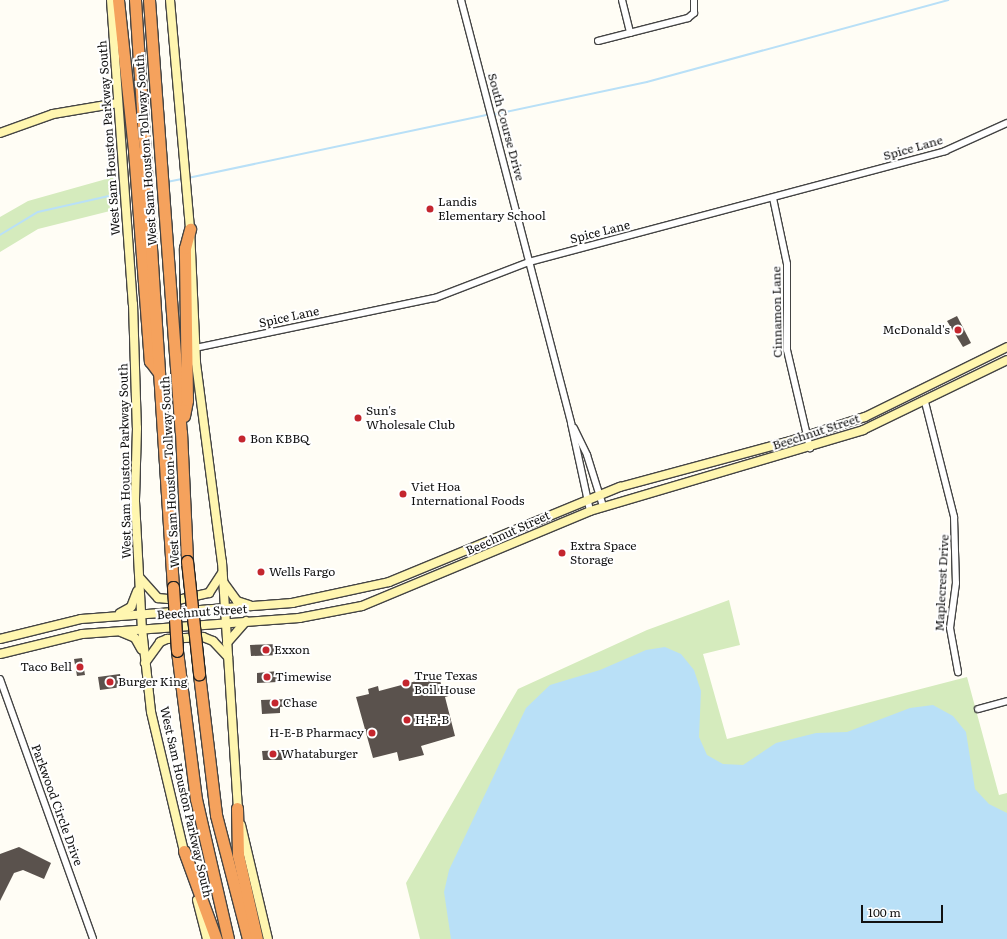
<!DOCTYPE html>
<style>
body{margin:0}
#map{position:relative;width:1007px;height:939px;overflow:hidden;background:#fffdf5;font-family:Literata,serif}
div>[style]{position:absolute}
.green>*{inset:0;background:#d5ebbd}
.water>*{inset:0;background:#b9e0f7}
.stream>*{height:1.5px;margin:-0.75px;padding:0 0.75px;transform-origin:0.75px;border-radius:0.75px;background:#b9e0f7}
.building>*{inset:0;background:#5a524d}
.roads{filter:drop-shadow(1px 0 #444) drop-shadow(-1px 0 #444) drop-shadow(0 1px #444) drop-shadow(0 -1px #444)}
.street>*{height:6px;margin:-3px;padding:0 3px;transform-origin:3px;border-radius:3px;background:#fff}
.secondary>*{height:8px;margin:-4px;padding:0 4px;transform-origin:4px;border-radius:4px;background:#fff6b0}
.highway>*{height:11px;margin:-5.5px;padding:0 5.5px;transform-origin:5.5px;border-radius:5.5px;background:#f5a25d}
.bridges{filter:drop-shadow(1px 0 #222) drop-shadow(-1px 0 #222) drop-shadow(0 1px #222) drop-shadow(0 -1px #222)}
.highway-bridge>*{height:11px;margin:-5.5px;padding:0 5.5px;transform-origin:5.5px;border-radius:5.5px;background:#f5a25d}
.dots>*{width:11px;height:11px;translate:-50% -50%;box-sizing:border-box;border:2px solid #fff;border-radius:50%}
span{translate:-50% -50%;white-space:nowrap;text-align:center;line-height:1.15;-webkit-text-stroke:4px #fff;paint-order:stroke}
.street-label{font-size:12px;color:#111}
.poi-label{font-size:12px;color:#111}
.left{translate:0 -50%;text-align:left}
.right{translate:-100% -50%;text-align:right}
.scale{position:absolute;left:861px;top:905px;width:82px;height:18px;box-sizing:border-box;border:2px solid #111;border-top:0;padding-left:5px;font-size:12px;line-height:14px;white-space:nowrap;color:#111;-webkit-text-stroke:3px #fff;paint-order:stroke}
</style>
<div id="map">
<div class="green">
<div style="clip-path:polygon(117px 176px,118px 209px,38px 229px,0 252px,0 217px,28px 201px)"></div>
<div style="clip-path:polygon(729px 600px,740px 645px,703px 654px,727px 739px,967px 677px,999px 795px,1007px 793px,1007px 939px,420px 939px,406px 883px,518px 689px,647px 630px)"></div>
</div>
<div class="water">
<div style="clip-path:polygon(665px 647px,681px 654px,694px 670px,701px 691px,699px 737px,707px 755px,723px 764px,743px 765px,776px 743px,816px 733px,847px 732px,910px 708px,933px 705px,953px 716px,966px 732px,975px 789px,989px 804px,1007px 813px,1007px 939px,451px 939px,444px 892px,449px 870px,526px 708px,550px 685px,600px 670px,646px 650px)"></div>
</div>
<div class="stream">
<div style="left:492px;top:115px;width:158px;rotate:-12deg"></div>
<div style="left:647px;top:82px;width:312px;rotate:-15.2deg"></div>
<div style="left:188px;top:178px;width:307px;rotate:-11.9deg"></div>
<div style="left:167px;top:182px;width:16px;rotate:-11deg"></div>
<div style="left:0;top:235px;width:44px;rotate:-31.2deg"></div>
<div style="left:38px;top:212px;width:86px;rotate:-12.7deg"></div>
</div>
<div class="building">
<div style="clip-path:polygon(957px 316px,971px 343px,963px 347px,947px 321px)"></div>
<div style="clip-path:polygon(280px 644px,281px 655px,251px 656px,250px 645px)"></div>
<div style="clip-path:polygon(82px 658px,85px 675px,77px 676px,74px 659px)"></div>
<div style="clip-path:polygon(278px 671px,278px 682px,257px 683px,257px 673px)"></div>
<div style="clip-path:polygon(120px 674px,122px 687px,100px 690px,98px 677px)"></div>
<div style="clip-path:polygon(439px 675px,442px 689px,450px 687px,452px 695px,445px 697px,455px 736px,421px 746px,424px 755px,399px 761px,397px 752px,373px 758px,356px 697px,369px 694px,368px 689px,378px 686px,379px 691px)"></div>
<div style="clip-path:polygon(289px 699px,290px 706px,280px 707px,280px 713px,262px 714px,261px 700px)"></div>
<div style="clip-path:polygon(283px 750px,284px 760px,263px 760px,262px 751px)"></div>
<div style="clip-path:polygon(19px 847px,51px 863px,44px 879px,23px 870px,14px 873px,0 901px,0 854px)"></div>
</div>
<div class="roads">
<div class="street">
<div style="left:461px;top:0;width:437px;rotate:75.4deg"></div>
<div style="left:571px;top:423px;width:90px;rotate:77.8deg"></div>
<div style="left:622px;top:0;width:34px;rotate:76deg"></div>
<div style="left:598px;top:41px;width:93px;rotate:-14.3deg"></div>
<div style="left:688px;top:18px;width:8px;rotate:-40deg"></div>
<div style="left:694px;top:13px;width:13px;rotate:-90deg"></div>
<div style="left:773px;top:198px;width:67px;rotate:78deg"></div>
<div style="left:787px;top:264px;width:86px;rotate:90deg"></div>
<div style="left:787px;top:350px;width:101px;rotate:76.8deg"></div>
<div style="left:195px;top:348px;width:245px;rotate:-11.8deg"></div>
<div style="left:435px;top:298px;width:101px;rotate:-21deg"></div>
<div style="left:529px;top:262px;width:431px;rotate:-14.9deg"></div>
<div style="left:945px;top:151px;width:68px;rotate:-24.3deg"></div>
<div style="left:925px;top:402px;width:119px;rotate:75.8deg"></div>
<div style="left:954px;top:517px;width:66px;rotate:88.3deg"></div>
<div style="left:956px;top:583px;width:45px;rotate:97.6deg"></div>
<div style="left:950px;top:628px;width:45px;rotate:79.7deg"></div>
<div style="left:574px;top:428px;width:30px;rotate:64deg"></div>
<div style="left:587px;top:455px;width:53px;rotate:72.6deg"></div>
<div style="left:0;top:679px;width:276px;rotate:70.3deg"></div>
<div style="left:978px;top:709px;width:30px;rotate:-15deg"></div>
</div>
<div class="secondary">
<div style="left:111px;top:0;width:305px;rotate:85.9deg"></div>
<div style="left:133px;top:304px;width:124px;rotate:88.2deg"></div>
<div style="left:137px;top:428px;width:73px;rotate:91.6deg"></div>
<div style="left:135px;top:501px;width:128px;rotate:86.9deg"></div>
<div style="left:142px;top:629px;width:83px;rotate:83.8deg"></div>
<div style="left:151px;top:712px;width:148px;rotate:76.7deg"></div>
<div style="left:170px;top:0;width:230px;rotate:85deg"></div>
<div style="left:190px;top:229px;width:134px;rotate:87.4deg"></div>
<div style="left:196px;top:363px;width:201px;rotate:82.6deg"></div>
<div style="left:222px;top:562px;width:251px;rotate:86.3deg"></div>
<div style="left:0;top:133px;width:56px;rotate:-19.7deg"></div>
<div style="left:53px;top:114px;width:66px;rotate:-9.6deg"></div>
<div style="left:140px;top:578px;width:27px;rotate:48deg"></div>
<div style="left:158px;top:598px;width:20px;rotate:6deg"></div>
<div style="left:178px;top:600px;width:32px;rotate:-13deg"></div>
<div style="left:209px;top:593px;width:24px;rotate:-57deg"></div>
<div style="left:224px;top:583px;width:22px;rotate:54deg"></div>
<div style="left:237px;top:601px;width:13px;rotate:18deg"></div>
<div style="left:120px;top:613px;width:13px;rotate:-29deg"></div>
<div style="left:131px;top:607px;width:17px;rotate:-69deg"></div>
<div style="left:121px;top:632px;width:15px;rotate:23deg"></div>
<div style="left:135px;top:638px;width:13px;rotate:61deg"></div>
<div style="left:0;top:639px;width:83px;rotate:-13.9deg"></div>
<div style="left:81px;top:619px;width:212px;rotate:-4.3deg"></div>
<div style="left:292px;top:603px;width:99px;rotate:-12.2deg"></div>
<div style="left:389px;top:582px;width:250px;rotate:-22.4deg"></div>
<div style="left:620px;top:487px;width:173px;rotate:-15.1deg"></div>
<div style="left:787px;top:442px;width:82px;rotate:-17.8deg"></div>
<div style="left:865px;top:417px;width:158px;rotate:-26.2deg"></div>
<div style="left:227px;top:643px;width:29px;rotate:-49deg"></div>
<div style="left:0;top:654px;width:84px;rotate:-13.7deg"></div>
<div style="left:82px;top:634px;width:218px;rotate:-4.2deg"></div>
<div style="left:299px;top:618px;width:64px;rotate:-10.8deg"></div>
<div style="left:362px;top:606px;width:247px;rotate:-22.6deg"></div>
<div style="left:590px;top:511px;width:285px;rotate:-16.5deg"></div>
<div style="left:863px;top:430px;width:160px;rotate:-25.9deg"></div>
<div style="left:145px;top:663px;width:26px;rotate:-54deg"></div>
<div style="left:160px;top:642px;width:8px;rotate:-23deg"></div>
<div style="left:167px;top:639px;width:36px;rotate:-3deg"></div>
<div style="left:203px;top:637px;width:11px;rotate:22deg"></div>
<div style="left:213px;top:641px;width:22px;rotate:47deg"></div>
<div style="left:241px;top:825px;width:117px;rotate:76.7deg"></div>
<div style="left:197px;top:900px;width:40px;rotate:75.6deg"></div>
</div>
<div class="highway">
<div style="left:118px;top:0;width:151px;rotate:83.9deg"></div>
<div style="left:134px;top:150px;width:212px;rotate:85.7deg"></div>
<div style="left:150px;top:361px;width:15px;rotate:53deg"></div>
<div style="left:135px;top:0;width:588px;rotate:86.3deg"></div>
<div style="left:149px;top:0;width:433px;rotate:85.8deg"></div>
<div style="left:181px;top:432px;width:129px;rotate:87.3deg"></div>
<div style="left:184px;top:416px;width:16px;rotate:-79deg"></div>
<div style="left:187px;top:400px;width:152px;rotate:-90.8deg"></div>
<div style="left:185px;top:248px;width:20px;rotate:-75deg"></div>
<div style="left:177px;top:651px;width:149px;rotate:82.7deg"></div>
<div style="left:196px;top:799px;width:144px;rotate:77.1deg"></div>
<div style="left:199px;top:674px;width:142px;rotate:83.1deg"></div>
<div style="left:216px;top:815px;width:128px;rotate:75.5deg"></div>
<div style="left:237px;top:808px;width:47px;rotate:88.8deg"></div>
<div style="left:238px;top:855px;width:86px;rotate:77.3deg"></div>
<div style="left:184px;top:851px;width:94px;rotate:70deg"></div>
</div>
</div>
<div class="bridges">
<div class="highway-bridge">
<div style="left:187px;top:561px;width:114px;rotate:83.9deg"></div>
<div style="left:173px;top:587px;width:64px;rotate:86.4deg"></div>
</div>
</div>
<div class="dots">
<div style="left:430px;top:209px;background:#c4262e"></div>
<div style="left:958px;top:330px;background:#c4262e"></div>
<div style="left:358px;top:418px;background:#c4262e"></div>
<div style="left:242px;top:439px;background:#c4262e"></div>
<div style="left:403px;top:494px;background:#c4262e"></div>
<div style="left:562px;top:553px;background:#c4262e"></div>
<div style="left:261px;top:572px;background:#c4262e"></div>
<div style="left:266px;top:650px;background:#c4262e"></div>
<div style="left:80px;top:667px;background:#c4262e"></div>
<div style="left:267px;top:677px;background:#c4262e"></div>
<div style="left:110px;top:682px;background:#c4262e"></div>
<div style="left:406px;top:683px;background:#c4262e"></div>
<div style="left:275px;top:703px;background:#c4262e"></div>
<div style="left:407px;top:720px;background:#c4262e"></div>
<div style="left:372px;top:733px;background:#c4262e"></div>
<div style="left:273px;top:754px;background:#c4262e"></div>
</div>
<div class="street-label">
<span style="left:506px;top:127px;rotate:75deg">South Course Drive</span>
<span style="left:109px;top:138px;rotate:-94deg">West Sam Houston Parkway South</span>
<span style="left:913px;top:148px;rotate:-16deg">Spice Lane</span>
<span style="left:146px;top:150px;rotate:-94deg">West Sam Houston Tollway South</span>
<span style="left:600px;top:232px;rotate:-14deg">Spice Lane</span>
<span style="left:777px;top:312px;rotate:-91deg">Cinnamon Lane</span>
<span style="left:289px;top:317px;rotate:-12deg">Spice Lane</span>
<span style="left:816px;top:432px;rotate:-18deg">Beechnut Street</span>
<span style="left:125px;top:461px;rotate:-91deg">West Sam Houston Parkway South</span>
<span style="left:170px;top:472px;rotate:-93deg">West Sam Houston Tollway South</span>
<span style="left:508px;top:533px;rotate:-24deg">Beechnut Street</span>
<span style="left:942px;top:583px;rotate:-87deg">Maplecrest Drive</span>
<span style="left:202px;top:612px;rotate:-4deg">Beechnut Street</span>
<span style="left:186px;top:802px;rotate:77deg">West Sam Houston Parkway South</span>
<span style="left:57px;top:805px;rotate:70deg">Parkwood Circle Drive</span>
</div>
<div class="poi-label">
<span class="left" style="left:438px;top:209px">Landis<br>Elementary School</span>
<span class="right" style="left:950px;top:330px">McDonald's</span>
<span class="left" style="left:366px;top:418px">Sun's<br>Wholesale Club</span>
<span class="left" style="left:250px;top:439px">Bon KBBQ</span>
<span class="left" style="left:411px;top:494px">Viet Hoa<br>International Foods</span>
<span class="left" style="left:570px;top:553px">Extra Space<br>Storage</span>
<span class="left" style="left:269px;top:572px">Wells Fargo</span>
<span class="left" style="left:274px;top:650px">Exxon</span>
<span class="right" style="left:72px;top:667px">Taco Bell</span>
<span class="left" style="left:414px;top:683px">True Texas<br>Boil House</span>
<span class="left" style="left:275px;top:677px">Timewise</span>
<span class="left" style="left:118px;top:682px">Burger King</span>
<span class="left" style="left:283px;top:703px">Chase</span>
<span class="left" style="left:415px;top:720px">H-E-B</span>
<span class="right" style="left:364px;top:733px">H-E-B Pharmacy</span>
<span class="left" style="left:281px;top:754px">Whataburger</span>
</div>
<div class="scale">100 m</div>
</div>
